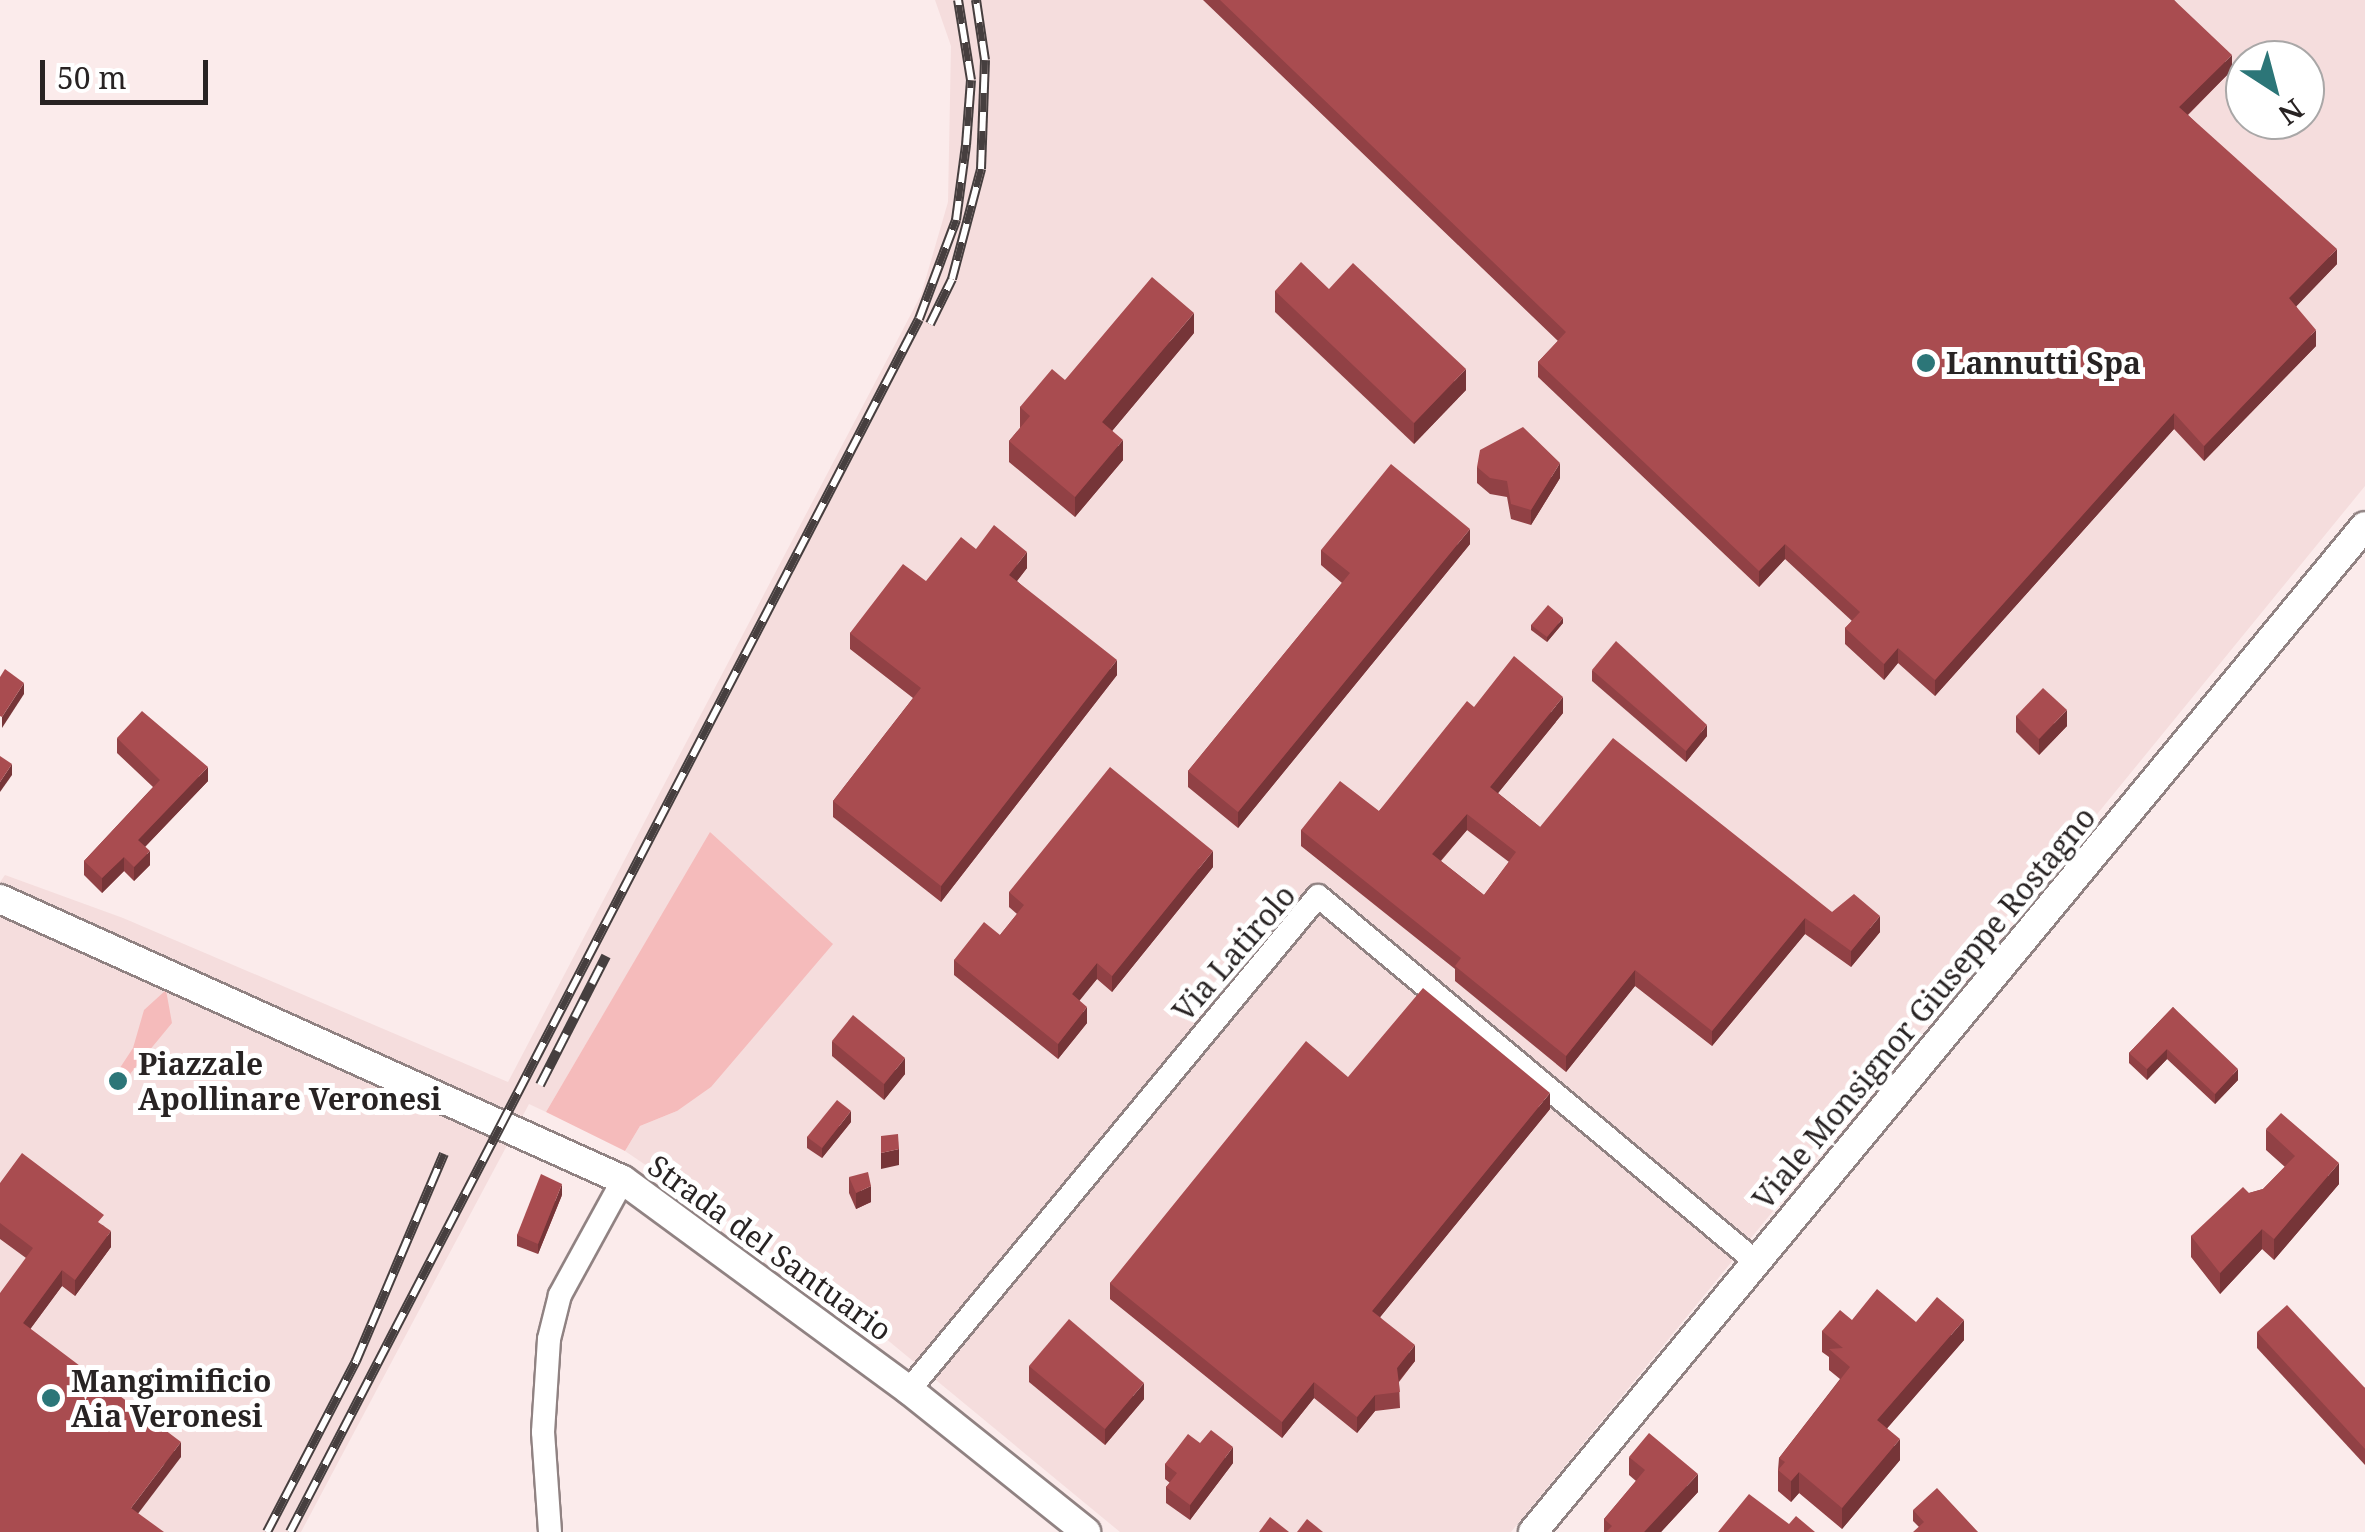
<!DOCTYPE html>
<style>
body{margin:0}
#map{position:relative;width:2365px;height:1532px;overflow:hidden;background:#fbebeb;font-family:"Noto Serif",serif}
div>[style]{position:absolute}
.built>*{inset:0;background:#f5dddd}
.green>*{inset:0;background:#f5bbbb}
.roads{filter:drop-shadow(2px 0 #908282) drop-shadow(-2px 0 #908282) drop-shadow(0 2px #908282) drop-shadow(0 -2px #908282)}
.minor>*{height:22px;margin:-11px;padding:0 11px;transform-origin:11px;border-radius:11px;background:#fff}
.tertiary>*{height:28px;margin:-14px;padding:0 14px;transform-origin:14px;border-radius:14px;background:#fff}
.rail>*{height:10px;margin-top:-5px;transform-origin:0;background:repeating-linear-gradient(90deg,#fff 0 19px,#463f3f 0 38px);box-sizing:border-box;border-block:2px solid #463f3f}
.wall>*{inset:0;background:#914145}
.shaded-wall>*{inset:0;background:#763538}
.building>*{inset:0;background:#a94c50}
.dots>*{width:28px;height:28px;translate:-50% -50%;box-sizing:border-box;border:5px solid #fff;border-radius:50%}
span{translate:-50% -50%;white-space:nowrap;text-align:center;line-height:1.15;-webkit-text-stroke:10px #fff;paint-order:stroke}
.poi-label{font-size:30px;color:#282323;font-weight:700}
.left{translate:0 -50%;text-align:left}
.street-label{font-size:30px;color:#282323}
.north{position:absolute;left:2225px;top:40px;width:100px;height:100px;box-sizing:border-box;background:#fff;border:2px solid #a9a7a7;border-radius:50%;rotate:144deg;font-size:28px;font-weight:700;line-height:40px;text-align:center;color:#282323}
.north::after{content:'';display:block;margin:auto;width:35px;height:45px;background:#2c7678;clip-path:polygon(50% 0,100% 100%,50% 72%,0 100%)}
.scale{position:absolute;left:40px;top:60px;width:168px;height:45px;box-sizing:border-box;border:5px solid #282323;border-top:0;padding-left:12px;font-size:30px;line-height:35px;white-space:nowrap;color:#282323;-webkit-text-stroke:8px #fff;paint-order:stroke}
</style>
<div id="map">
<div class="built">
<div style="clip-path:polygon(evenodd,935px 0,2365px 0,2365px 486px,1511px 1532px,1120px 1532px,816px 1281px,625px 1151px,640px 1126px,677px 1111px,711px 832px,546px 1112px,529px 1104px,301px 1532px,0 1532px,0 882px,5px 875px,123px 918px,508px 1082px,921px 295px,948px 202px,951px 46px,935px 0,2245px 60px,2305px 60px,2305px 120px,2245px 120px,2245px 60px)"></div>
</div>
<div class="green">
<div style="clip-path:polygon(710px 832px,833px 944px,711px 1087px,677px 1111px,640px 1126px,625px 1151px,546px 1112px)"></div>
<div style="clip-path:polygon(166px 990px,172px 1023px,116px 1091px,108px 1086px,133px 1048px,144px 1010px)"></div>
</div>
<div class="roads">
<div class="minor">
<div style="left:909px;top:1390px;width:641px;rotate:-50.38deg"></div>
<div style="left:1318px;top:896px;width:569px;rotate:39.87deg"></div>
<div style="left:550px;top:1532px;width:100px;rotate:-94deg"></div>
<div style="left:543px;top:1432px;width:93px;rotate:-86.3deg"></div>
<div style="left:549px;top:1339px;width:45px;rotate:-76deg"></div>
<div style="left:560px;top:1295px;width:131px;rotate:-61.3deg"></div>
</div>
<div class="tertiary">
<div style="left:0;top:899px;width:683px;rotate:24.28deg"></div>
<div style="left:623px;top:1180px;width:355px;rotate:36.3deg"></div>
<div style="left:909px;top:1390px;width:227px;rotate:38.7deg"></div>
<div style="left:1533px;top:1532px;width:1305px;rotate:-50.41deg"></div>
</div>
</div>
<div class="rail">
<div style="left:930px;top:324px;width:50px;rotate:-63.9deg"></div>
<div style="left:952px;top:279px;width:114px;rotate:-75.2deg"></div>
<div style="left:981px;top:169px;width:109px;rotate:-87.9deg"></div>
<div style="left:985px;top:60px;width:61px;rotate:-98.5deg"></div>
<div style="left:540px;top:1085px;width:145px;rotate:-62.9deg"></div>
<div style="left:267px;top:1532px;width:193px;rotate:-62.5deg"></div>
<div style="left:356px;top:1361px;width:225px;rotate:-67deg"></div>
<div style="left:290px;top:1532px;width:1366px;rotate:-62.59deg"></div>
<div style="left:919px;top:319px;width:106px;rotate:-69.5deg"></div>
<div style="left:956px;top:220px;width:76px;rotate:-82.4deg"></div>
<div style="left:966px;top:145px;width:65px;rotate:-85.6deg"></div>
<div style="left:971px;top:80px;width:81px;rotate:-99.2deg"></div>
</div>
<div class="wall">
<div style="clip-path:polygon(1203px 0,2174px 0,2232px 70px,2188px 115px,2337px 264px,2296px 306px,2316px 346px,2204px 461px,2174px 429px,1935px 696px,1898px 663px,1884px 680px,1845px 644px,1845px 628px,1852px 621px,1785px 559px,1759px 587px,1538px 377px,1538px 362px,1558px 341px)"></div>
<div style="clip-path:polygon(1329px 289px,1466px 390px,1414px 444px,1275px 312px,1275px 291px)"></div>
<div style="clip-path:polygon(1194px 333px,1112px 431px,1123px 460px,1075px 517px,1009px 462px,1009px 441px,1020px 428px,1020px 407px,1065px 380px)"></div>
<div style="clip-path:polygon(1477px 467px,1560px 478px,1531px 525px,1511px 519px,1507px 497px,1490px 494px,1477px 483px)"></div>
<div style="clip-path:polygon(1470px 544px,1238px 828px,1188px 787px,1188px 771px,1342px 583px,1321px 565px,1321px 550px)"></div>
<div style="clip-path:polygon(976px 549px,1027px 568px,1017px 581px,1117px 675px,941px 902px,833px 817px,833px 801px,913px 698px,850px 649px,850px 633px)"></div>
<div style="clip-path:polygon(1563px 623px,1547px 642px,1531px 630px,1531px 625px)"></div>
<div style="clip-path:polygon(1592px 670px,1707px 736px,1686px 762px,1592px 681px)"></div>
<div style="clip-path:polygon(evenodd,1474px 707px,1563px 713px,1498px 793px,1540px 827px,1832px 912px,1880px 932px,1851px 967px,1805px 934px,1712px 1046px,1635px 986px,1566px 1072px,1455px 981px,1455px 969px,1301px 846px,1301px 830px,1379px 811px,1474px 707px,1467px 830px,1509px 862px,1484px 895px,1441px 861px,1467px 830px)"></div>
<div style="clip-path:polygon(2016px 716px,2067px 726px,2039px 755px,2016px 732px)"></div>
<div style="clip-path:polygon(117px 738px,208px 781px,145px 847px,150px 865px,134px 881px,124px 871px,102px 893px,84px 875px,84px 861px,153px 787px,117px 753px)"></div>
<div style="clip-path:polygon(1213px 867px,1112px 992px,1097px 979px,1079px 1000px,1087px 1023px,1058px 1059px,954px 975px,954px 960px,1000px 935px,1017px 914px,1009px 907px,1009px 892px)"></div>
<div style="clip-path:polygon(2173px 1007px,2238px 1080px,2215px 1104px,2167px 1059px,2147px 1080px,2129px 1063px,2129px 1053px)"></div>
<div style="clip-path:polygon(832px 1041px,905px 1074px,884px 1100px,832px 1056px)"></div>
<div style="clip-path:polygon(1348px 1077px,1550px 1109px,1380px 1317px,1415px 1361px,1399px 1382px,1400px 1408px,1375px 1411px,1357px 1433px,1314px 1398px,1282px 1438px,1110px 1299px,1110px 1283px)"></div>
<div style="clip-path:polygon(851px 1122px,822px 1158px,807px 1148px,807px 1137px)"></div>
<div style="clip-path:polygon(2266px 1129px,2339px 1184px,2274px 1260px,2262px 1249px,2220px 1294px,2191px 1257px,2191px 1236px,2249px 1193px,2263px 1189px,2285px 1167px,2266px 1150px)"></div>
<div style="clip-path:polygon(849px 1177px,871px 1202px,856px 1209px,849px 1193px)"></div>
<div style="clip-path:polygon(0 1183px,104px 1226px,111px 1247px,75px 1296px,62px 1286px,30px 1329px,181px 1457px,0 1532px,26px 1258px,0 1239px)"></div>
<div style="clip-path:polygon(562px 1195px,538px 1254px,517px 1246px,517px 1235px)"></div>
<div style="clip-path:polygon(1852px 1320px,1916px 1322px,1964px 1340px,1887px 1428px,1900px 1460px,1842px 1529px,1799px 1493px,1791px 1502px,1778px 1491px,1778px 1470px,1779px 1458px,1840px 1379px,1829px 1370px,1829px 1357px,1822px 1352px,1822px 1331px)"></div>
<div style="clip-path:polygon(2257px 1332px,2365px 1388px,2365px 1465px,2257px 1348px)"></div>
<div style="clip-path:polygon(1029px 1366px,1144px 1399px,1105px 1445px,1029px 1382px)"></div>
<div style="clip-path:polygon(1200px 1443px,1233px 1463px,1190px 1520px,1166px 1503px,1166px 1487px,1170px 1483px,1165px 1479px,1165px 1464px)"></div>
<div style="clip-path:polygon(1629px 1457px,1698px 1492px,1661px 1532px,1604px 1532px,1604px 1519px,1636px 1481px,1629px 1475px)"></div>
<div style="clip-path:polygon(1913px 1510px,1978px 1532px,1919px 1527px,1913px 1521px)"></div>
</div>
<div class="shaded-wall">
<div style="clip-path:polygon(2232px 55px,2232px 70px,2179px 123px,2179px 107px)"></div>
<div style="clip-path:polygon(2337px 249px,2337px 264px,2289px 314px,2289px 298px)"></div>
<div style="clip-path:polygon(1194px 313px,1194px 333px,1102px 443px,1102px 422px)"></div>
<div style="clip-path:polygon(2316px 330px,2316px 346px,2204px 461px,2204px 446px)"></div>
<div style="clip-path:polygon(1466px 369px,1466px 390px,1414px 444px,1414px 423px)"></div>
<div style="clip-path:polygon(2174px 413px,2174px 429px,1935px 696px,1935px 680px)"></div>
<div style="clip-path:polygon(1123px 440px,1123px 460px,1075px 517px,1075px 497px)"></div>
<div style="clip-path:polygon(1560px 463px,1560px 478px,1531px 525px,1531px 510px)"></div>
<div style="clip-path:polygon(1470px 529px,1470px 544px,1238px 828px,1238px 812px)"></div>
<div style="clip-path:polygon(1785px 544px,1785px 559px,1759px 587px,1759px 571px)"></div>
<div style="clip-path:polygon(1027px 552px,1027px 568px,1009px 591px,1009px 575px)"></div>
<div style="clip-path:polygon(1563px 618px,1563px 623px,1547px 642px,1547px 637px)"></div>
<div style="clip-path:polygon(1898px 648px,1898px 663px,1884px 680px,1884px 664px)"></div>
<div style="clip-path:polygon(1117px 660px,1117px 675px,941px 902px,941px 886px)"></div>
<div style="clip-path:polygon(24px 683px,24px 694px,2px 728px,2px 717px)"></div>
<div style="clip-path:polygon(1563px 697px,1563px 713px,1490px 803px,1490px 787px)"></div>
<div style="clip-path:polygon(2067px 710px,2067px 726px,2039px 755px,2039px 739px)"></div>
<div style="clip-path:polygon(1707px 725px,1707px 736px,1686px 762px,1686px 751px)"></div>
<div style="clip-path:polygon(12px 764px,12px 775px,0 792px,0 782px)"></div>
<div style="clip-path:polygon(208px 767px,208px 781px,138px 854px,138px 840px)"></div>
<div style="clip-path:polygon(1467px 814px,1467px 830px,1432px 870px,1432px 854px)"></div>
<div style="clip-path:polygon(150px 851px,150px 865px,134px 881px,134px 867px)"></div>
<div style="clip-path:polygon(1213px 851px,1213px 867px,1112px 992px,1112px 976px)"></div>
<div style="clip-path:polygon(124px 857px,124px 871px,102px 893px,102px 878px)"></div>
<div style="clip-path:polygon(1880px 916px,1880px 932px,1851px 967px,1851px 951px)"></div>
<div style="clip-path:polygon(1805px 918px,1805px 934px,1712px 1046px,1712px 1031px)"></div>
<div style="clip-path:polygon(1097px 963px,1097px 979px,1072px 1010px,1072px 994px)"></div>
<div style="clip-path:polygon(1635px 970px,1635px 986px,1566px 1072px,1566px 1056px)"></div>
<div style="clip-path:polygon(1087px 1007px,1087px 1023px,1058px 1059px,1058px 1044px)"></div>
<div style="clip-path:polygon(2167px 1049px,2167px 1059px,2147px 1080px,2147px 1069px)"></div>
<div style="clip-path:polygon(905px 1058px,905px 1074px,884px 1100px,884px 1084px)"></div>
<div style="clip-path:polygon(2238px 1069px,2238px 1080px,2215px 1104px,2215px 1094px)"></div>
<div style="clip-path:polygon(1550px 1093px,1550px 1109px,1372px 1327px,1372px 1311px)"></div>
<div style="clip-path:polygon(851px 1111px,851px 1122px,822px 1158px,822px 1148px)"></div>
<div style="clip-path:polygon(899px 1149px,899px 1165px,881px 1169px,881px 1153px)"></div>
<div style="clip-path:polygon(2339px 1163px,2339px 1184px,2274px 1260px,2274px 1239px)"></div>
<div style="clip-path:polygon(562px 1184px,562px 1195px,538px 1254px,538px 1244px)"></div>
<div style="clip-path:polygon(871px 1186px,871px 1202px,856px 1209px,856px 1193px)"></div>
<div style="clip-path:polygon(2262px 1229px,2262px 1249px,2220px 1294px,2220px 1273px)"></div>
<div style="clip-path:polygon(111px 1231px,111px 1247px,75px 1296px,75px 1280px)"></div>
<div style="clip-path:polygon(62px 1270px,62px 1286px,23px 1339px,23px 1323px)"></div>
<div style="clip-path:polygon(1964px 1320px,1964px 1340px,1877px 1440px,1877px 1420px)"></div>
<div style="clip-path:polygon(1415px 1345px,1415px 1361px,1397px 1383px,1397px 1368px)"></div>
<div style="clip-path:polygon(1314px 1382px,1314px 1398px,1282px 1438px,1282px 1422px)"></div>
<div style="clip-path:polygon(1144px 1383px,1144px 1399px,1105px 1445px,1105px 1429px)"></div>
<div style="clip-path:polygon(1375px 1395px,1375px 1411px,1357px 1433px,1357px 1417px)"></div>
<div style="clip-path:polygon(1900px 1439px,1900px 1460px,1842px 1529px,1842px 1508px)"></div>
<div style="clip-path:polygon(181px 1442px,181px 1457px,131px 1523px,131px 1508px)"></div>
<div style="clip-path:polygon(1233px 1447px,1233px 1463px,1190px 1520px,1190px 1505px)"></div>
<div style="clip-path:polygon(1799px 1472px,1799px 1493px,1791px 1502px,1791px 1481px)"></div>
<div style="clip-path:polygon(1698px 1474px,1698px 1492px,1661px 1532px,1644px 1532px)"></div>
</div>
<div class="building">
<div style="clip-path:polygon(1220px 0,2174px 0,2232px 55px,2179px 107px,2337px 249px,2289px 298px,2316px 330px,2204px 446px,2174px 413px,1935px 680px,1898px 648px,1884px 664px,1845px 628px,1860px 612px,1785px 544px,1759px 571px,1538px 362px,1566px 332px)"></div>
<div style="clip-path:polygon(1301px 262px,1329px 289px,1353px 263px,1466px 369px,1414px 423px,1275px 291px)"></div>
<div style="clip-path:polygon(1152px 277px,1194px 313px,1102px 422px,1123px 440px,1075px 497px,1009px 441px,1030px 416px,1020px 407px,1052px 369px,1065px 380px)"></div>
<div style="clip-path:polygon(1523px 427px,1560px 463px,1531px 510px,1511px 504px,1507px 481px,1490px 478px,1477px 467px,1480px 450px)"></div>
<div style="clip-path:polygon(1391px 464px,1470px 529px,1238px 812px,1188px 771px,1350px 573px,1321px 550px)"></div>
<div style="clip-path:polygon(994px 525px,1027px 552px,1009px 575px,1117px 660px,941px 886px,833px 801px,921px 688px,850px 633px,903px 564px,926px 581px,961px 537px,976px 549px)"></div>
<div style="clip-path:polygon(1548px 605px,1563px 618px,1547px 637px,1531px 625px)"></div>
<div style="clip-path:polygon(1616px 641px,1707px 725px,1686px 751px,1592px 670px)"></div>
<div style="clip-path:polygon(evenodd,1514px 656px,1563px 697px,1490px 787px,1540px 827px,1613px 738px,1832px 912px,1854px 894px,1880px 916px,1851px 951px,1805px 918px,1712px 1031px,1635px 970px,1566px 1056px,1455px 966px,1461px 958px,1301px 830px,1340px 781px,1379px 811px,1467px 701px,1474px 707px,1514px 656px,1467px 814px,1516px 852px,1484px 895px,1432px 854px,1467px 814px)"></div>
<div style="clip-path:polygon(5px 669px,24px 683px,2px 717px,0 716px,0 677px)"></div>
<div style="clip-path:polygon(2043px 688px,2067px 710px,2039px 739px,2016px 716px)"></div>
<div style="clip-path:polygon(142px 711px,208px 767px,138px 840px,150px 851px,134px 867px,124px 857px,102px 878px,84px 861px,160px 780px,117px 738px)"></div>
<div style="clip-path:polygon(0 756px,12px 764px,0 782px)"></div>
<div style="clip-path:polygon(1110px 767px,1213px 851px,1112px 976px,1097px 963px,1072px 994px,1087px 1007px,1058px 1044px,954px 960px,984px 922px,1000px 935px,1024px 905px,1009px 892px)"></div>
<div style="clip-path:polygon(1423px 988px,1550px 1093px,1372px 1311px,1415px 1345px,1397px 1368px,1400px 1392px,1375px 1395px,1357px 1417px,1314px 1382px,1282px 1422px,1110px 1283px,1306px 1041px,1348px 1077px)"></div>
<div style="clip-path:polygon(2173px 1007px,2238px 1069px,2215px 1094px,2167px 1049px,2147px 1069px,2129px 1053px)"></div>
<div style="clip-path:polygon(853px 1015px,905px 1058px,884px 1084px,832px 1041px)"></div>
<div style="clip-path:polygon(837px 1100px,851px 1111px,822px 1148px,807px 1137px)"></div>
<div style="clip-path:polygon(2281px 1113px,2339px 1163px,2274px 1239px,2262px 1229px,2220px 1273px,2191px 1236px,2243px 1187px,2249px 1193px,2263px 1189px,2295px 1156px,2266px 1129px)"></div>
<div style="clip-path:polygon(898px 1134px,899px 1149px,881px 1153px,881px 1136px)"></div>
<div style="clip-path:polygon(22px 1153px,104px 1215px,98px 1222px,111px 1231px,75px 1280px,62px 1270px,23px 1323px,181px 1442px,131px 1508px,164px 1532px,0 1532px,0 1293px,33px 1248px,0 1223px,0 1183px)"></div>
<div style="clip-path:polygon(868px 1172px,871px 1186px,856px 1193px,849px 1177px)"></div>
<div style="clip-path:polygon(541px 1174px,562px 1184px,538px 1244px,517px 1235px)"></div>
<div style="clip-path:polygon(1877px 1289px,1916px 1322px,1937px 1297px,1964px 1320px,1877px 1420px,1900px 1439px,1842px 1508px,1799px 1472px,1791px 1481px,1778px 1470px,1785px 1462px,1779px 1458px,1850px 1367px,1829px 1349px,1843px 1348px,1822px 1331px,1840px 1310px,1852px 1320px)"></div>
<div style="clip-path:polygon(2287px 1305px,2365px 1388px,2365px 1449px,2257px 1332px)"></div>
<div style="clip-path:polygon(1069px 1319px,1144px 1383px,1105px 1429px,1029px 1366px)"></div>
<div style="clip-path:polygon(1211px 1430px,1233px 1447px,1190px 1505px,1166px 1487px,1177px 1473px,1165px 1464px,1188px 1434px,1200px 1443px)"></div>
<div style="clip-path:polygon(1649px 1433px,1698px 1474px,1644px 1532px,1606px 1532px,1612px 1526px,1604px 1519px,1645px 1470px,1629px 1457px)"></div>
<div style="clip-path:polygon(1937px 1488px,1978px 1532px,1913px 1532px,1924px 1522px,1913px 1510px)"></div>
<div style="clip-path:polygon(1749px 1494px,1789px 1524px,1796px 1516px,1815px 1532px,1718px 1532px)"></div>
<div style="clip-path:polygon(1270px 1517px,1289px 1532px,1259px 1532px)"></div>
<div style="clip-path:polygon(1307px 1519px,1323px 1532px,1297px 1532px)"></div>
</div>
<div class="dots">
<div style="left:1926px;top:363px;background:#2c7678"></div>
<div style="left:118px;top:1081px;background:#2c7678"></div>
<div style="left:51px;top:1398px;background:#2c7678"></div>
</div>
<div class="poi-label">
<span class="left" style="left:1946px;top:363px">Lannutti Spa</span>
<span class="left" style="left:138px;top:1081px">Piazzale<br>Apollinare Veronesi</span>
<span class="left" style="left:71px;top:1398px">Mangimificio<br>Aia Veronesi</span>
</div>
<div class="street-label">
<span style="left:1234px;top:953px;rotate:-49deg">Via Latirolo</span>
<span style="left:1924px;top:1008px;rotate:-50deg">Viale Monsignor Giuseppe Rostagno</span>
<span style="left:770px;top:1248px;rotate:36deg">Strada del Santuario</span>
</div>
<div class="north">N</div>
<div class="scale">50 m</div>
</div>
